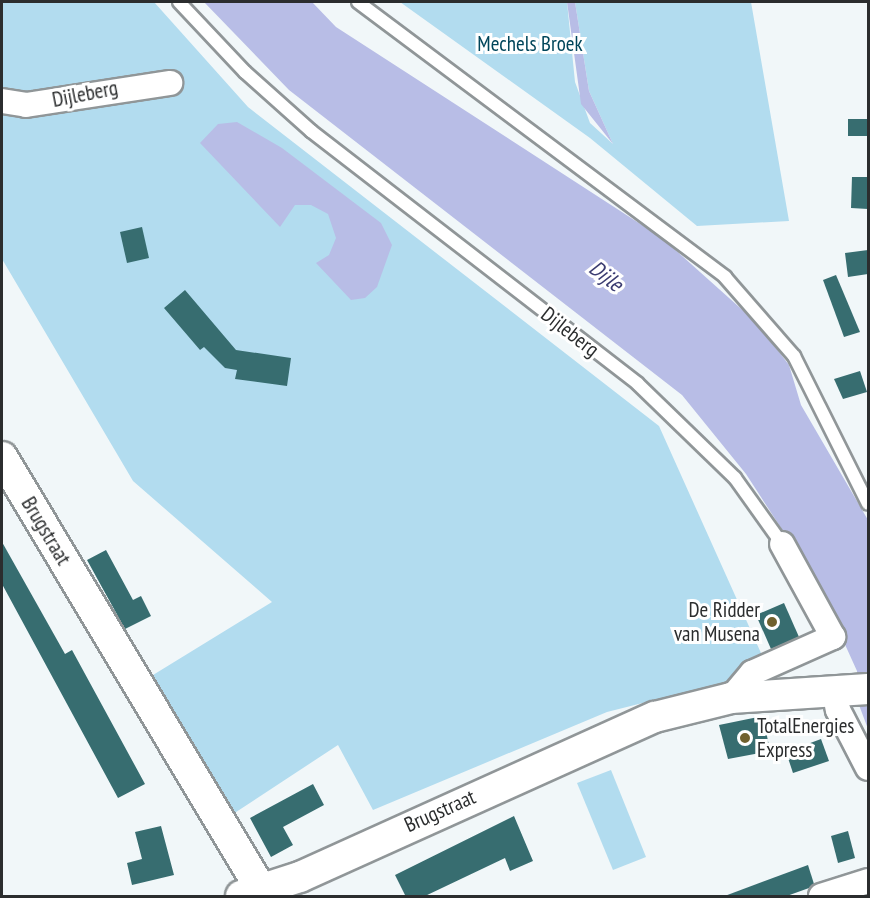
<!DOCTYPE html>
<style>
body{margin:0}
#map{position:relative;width:870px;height:898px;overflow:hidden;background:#f1f7f9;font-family:"PT Sans Narrow",sans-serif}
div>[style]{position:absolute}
.green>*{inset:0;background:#b2dcef}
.water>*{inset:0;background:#b8bde6}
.building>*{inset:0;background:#376d70}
.roads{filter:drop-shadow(2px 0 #909698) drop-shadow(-2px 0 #909698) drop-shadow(0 2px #909698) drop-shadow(0 -2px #909698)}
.service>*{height:12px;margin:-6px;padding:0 6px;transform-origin:6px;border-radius:6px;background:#fff}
.minor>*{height:24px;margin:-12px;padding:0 12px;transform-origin:12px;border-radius:12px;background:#fff}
.tertiary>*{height:30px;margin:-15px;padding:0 15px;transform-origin:15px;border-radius:15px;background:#fff}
.dots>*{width:16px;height:16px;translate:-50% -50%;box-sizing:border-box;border:3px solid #fff;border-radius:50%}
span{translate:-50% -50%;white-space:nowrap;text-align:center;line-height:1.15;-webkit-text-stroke:6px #fff;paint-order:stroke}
.park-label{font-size:21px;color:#00455a}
.street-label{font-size:21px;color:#2b2d2e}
.poi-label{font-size:21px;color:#2b2d2e}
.right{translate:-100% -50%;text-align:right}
.left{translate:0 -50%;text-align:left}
.water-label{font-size:22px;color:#3b3c71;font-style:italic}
.frame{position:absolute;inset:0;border:3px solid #2b2d2e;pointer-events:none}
</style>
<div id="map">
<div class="green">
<div style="clip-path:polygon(2px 2px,154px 2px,248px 107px,659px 426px,769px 671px,607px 712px,373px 810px,338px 745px,233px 814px,153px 675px,272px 602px,133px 481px,2px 259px)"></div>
<div style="clip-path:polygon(400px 2px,567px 2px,575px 82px,590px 123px,613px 144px,589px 91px,575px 2px,751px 2px,789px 221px,697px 226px,590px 138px)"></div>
<div style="clip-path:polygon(611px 770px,646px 857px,613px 870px,577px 783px)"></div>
</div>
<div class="water">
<div style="clip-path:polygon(204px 2px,312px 2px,336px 27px,662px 238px,757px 323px,789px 365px,801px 405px,868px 520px,868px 729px,859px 705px,857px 671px,818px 585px,746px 474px,682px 395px,289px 90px)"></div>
<div style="clip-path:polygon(567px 2px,575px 2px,589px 91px,613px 144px,581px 104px)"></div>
<div style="clip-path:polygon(237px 122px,282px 148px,381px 223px,392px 245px,377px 287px,365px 298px,351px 300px,316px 263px,329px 255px,336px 238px,328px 214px,311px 205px,295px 205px,280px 227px,200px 143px,218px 124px)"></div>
</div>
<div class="building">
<div style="clip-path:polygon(848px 119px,868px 119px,868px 136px,848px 136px)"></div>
<div style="clip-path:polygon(852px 177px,868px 177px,868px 209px,851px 208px)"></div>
<div style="clip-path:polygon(142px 227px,149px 258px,127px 263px,120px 232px)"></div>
<div style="clip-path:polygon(868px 250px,868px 274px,848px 277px,845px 253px)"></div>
<div style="clip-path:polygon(836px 275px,860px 332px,844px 337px,823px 280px)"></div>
<div style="clip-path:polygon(185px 290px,236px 350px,291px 358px,287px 386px,235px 379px,237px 370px,225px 368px,204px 347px,200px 350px,164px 308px)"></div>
<div style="clip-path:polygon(860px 371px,867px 392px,843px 399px,834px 379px)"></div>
<div style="clip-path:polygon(2px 542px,65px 654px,72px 650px,145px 784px,118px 798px,2px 584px)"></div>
<div style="clip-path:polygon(106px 550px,133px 600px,141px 596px,151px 616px,125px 629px,87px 560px)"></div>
<div style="clip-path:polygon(784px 603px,799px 637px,771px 649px,756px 615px)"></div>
<div style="clip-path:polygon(763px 716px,770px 751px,728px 759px,719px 725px)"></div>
<div style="clip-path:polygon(821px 739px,829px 761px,793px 773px,786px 752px)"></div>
<div style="clip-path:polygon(313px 784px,324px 805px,283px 827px,293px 845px,271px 857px,250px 818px)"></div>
<div style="clip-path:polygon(514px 816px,533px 861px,510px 871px,505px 858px,423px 897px,406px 897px,395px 875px)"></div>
<div style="clip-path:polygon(161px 826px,174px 875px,132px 885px,127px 863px,142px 859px,135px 832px)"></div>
<div style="clip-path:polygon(848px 831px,855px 858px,838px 863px,831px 836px)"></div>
<div style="clip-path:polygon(808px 865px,814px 884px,809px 888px,784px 897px,722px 897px)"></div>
</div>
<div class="roads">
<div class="service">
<div style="left:179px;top:2px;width:96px;rotate:46.7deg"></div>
<div style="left:245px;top:72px;width:89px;rotate:41.8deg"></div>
<div style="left:311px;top:131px;width:413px;rotate:37.7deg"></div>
<div style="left:638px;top:384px;width:135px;rotate:44.1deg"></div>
<div style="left:735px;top:478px;width:81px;rotate:54.5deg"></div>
<div style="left:358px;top:2px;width:459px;rotate:36.8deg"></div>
<div style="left:725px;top:277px;width:105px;rotate:48.9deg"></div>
<div style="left:794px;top:356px;width:165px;rotate:63.4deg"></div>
</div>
<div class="minor">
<div style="left:2px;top:101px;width:24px;rotate:9deg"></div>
<div style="left:26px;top:105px;width:146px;rotate:-8.7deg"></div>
<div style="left:834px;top:690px;width:20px;rotate:79deg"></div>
<div style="left:838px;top:710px;width:65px;rotate:62.7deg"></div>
<div style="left:731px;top:698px;width:33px;rotate:-50deg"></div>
<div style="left:752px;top:673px;width:89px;rotate:-24deg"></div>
<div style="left:833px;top:637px;width:106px;rotate:-118.7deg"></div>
<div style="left:821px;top:896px;width:49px;rotate:-17.7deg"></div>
</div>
<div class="tertiary">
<div style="left:2px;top:457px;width:506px;rotate:59.08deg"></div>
<div style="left:241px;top:896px;width:62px;rotate:-17.9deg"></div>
<div style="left:300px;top:877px;width:389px;rotate:-24.3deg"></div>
<div style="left:655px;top:717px;width:78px;rotate:-14deg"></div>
<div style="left:731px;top:698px;width:137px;rotate:-3.8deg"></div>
</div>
</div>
<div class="dots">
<div style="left:772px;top:622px;background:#70612e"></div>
<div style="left:745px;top:738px;background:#70612e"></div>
</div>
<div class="park-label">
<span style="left:530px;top:44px">Mechels Broek</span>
</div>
<div class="street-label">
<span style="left:85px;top:94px;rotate:-11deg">Dijleberg</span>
<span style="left:570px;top:332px;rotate:38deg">Dijleberg</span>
<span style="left:46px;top:531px;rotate:59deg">Brugstraat</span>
<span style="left:440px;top:811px;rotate:-24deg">Brugstraat</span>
</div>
<div class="poi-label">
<span class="right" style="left:760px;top:622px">De Ridder<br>van Musena</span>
<span class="left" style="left:757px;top:738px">TotalEnergies<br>Express</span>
</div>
<div class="water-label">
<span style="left:606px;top:276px;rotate:38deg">Dijle</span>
</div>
<div class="frame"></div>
</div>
